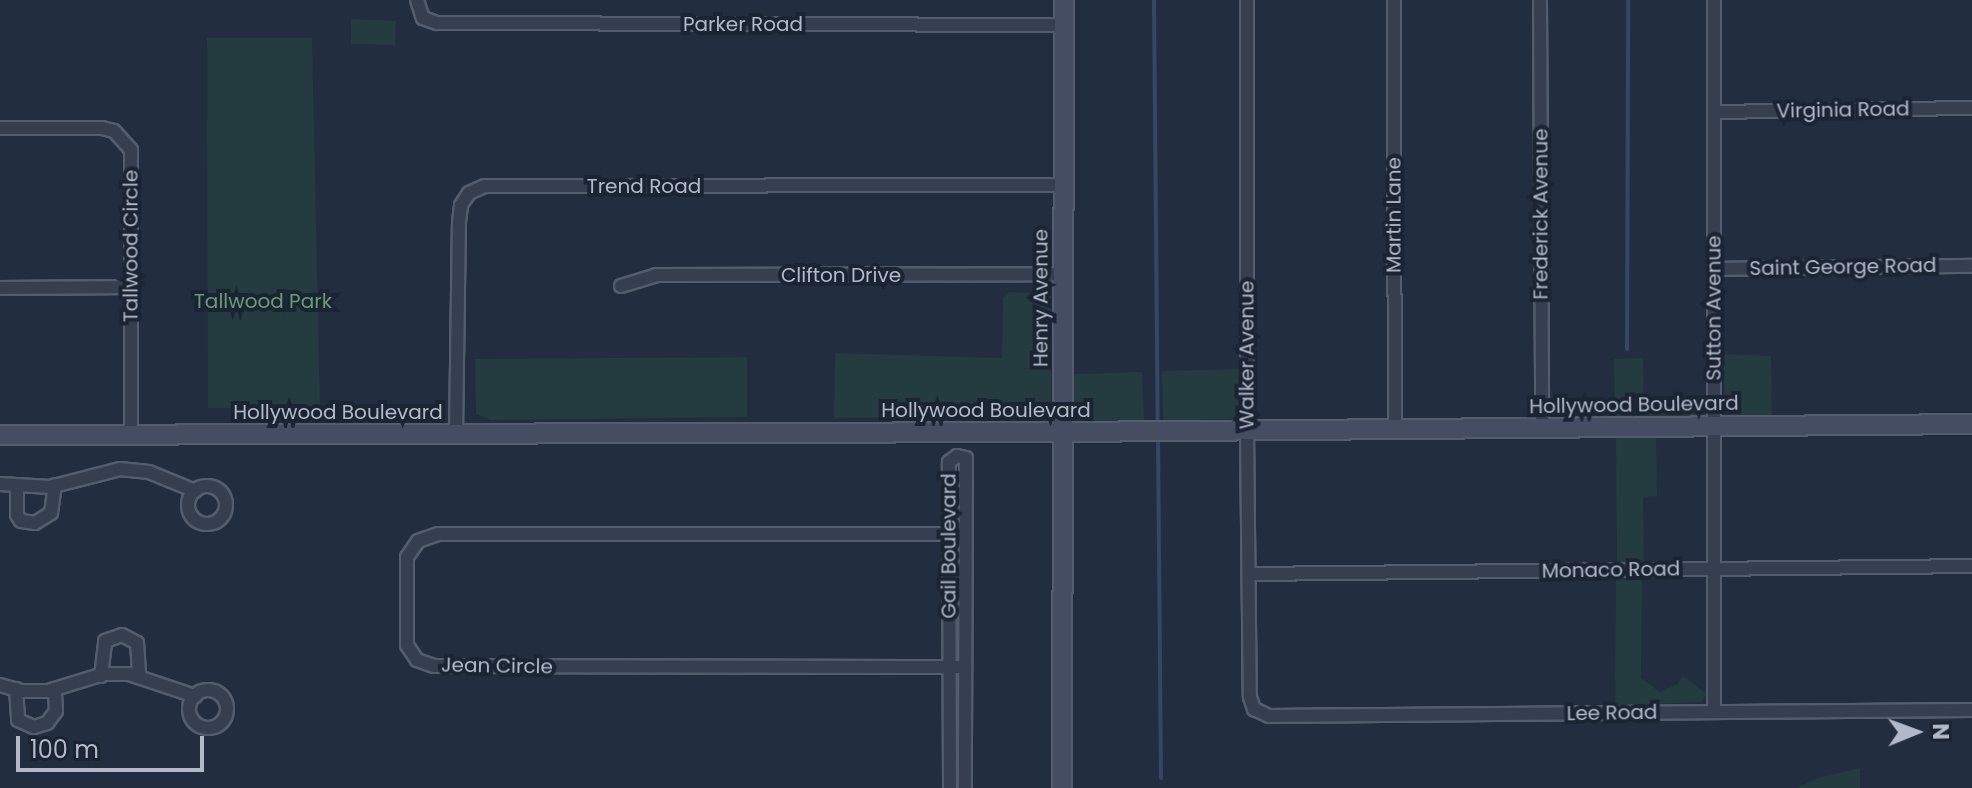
<!DOCTYPE html>
<style>
body{margin:0}
#map{position:relative;width:1972px;height:788px;overflow:hidden;background:#222d3f;font-family:Poppins,sans-serif}
div>[style]{position:absolute}
.green>*{inset:0;background:#243b40}
.stream>*{height:4px;margin:-2px;padding:0 2px;transform-origin:2px;border-radius:2px;background:#344767}
.roads{filter:drop-shadow(2px 0 #545d6d) drop-shadow(-2px 0 #545d6d) drop-shadow(0 2px #545d6d) drop-shadow(0 -2px #545d6d)}
.street>*{height:12px;margin:-6px;padding:0 6px;transform-origin:6px;border-radius:6px;background:#363f4f}
.street>.ring{margin:-6px;padding:0;box-sizing:content-box;background:none;border:12px solid #363f4f;border-radius:50%}
.secondary>*{height:18px;margin:-9px;padding:0 9px;transform-origin:9px;border-radius:9px;background:#444d62}
span{translate:-50% -50%;white-space:nowrap;text-align:center;line-height:1.15;-webkit-text-stroke:8px #1b2433;paint-order:stroke}
.street-label{font-size:20px;color:#b2baca}
.park-label{font-size:20px;color:#679c76}
.north{position:absolute;left:1876px;top:692px;width:80px;height:80px;-webkit-text-stroke:6px #1b2433;paint-order:stroke;rotate:89deg;font-size:22px;font-weight:700;line-height:32px;text-align:center;color:#b2baca}
.north::after{content:'';display:block;margin:auto;width:28px;height:36px;background:#b2baca;clip-path:polygon(50% 0,100% 100%,50% 72%,0 100%)}
.scale{position:absolute;left:16px;top:736px;width:188px;height:36px;box-sizing:border-box;border:4px solid #b2baca;border-top:0;padding-left:10px;font-size:24px;line-height:28px;white-space:nowrap;color:#b2baca;-webkit-text-stroke:6px #1b2433;paint-order:stroke}
</style>
<div id="map">
<div class="green">
<div style="clip-path:polygon(351px 19px,396px 21px,395px 45px,351px 44px)"></div>
<div style="clip-path:polygon(207px 38px,312px 38px,320px 409px,208px 408px)"></div>
<div style="clip-path:polygon(1009px 292px,1051px 293px,1051px 409px,1040px 409px,1032px 416px,834px 418px,835px 353px,1002px 358px,1003px 298px)"></div>
<div style="clip-path:polygon(1723px 354px,1771px 356px,1772px 418px,1736px 418px,1725px 411px)"></div>
<div style="clip-path:polygon(747px 357px,747px 417px,491px 420px,476px 414px,475px 359px)"></div>
<div style="clip-path:polygon(1643px 358px,1644px 404px,1707px 403px,1703px 414px,1698px 417px,1615px 418px,1614px 359px)"></div>
<div style="clip-path:polygon(1240px 369px,1238px 415px,1230px 419px,1163px 421px,1162px 371px)"></div>
<div style="clip-path:polygon(1142px 372px,1144px 420px,1092px 422px,1080px 416px,1073px 406px,1072px 374px)"></div>
<div style="clip-path:polygon(1616px 437px,1656px 437px,1657px 496px,1643px 497px,1644px 562px,1617px 562px)"></div>
<div style="clip-path:polygon(1642px 577px,1641px 678px,1660px 692px,1678px 684px,1683px 676px,1707px 694px,1701px 702px,1615px 706px,1616px 579px)"></div>
<div style="clip-path:polygon(1860px 768px,1860px 788px,1795px 788px,1821px 777px)"></div>
</div>
<div class="stream">
<div style="left:1154px;top:0;width:427px;rotate:89.5deg"></div>
<div style="left:1627px;top:349px;width:349px;rotate:-89.8deg"></div>
<div style="left:1158px;top:436px;width:342px;rotate:89.5deg"></div>
</div>
<div class="roads">
<div class="street">
<div style="left:417px;top:0;width:19px;rotate:72deg"></div>
<div style="left:423px;top:18px;width:15px;rotate:20deg"></div>
<div style="left:437px;top:23px;width:627px;rotate:0.18deg"></div>
<div style="left:1247px;top:0;width:430px;rotate:90deg"></div>
<div style="left:1247px;top:430px;width:267px;rotate:89.4deg"></div>
<div style="left:1250px;top:697px;width:13px;rotate:72deg"></div>
<div style="left:1254px;top:709px;width:17px;rotate:25deg"></div>
<div style="left:1269px;top:716px;width:703px;rotate:-0.49deg"></div>
<div style="left:1394px;top:0;width:430px;rotate:89.9deg"></div>
<div style="left:1540px;top:0;width:428px;rotate:89.7deg"></div>
<div style="left:1714px;top:112px;width:258px;rotate:-0.9deg"></div>
<div style="left:0;top:128px;width:102px"></div>
<div style="left:102px;top:128px;width:12px;rotate:14deg"></div>
<div style="left:114px;top:131px;width:25px;rotate:48deg"></div>
<div style="left:131px;top:150px;width:285px;rotate:90deg"></div>
<div style="left:1714px;top:269px;width:258px;rotate:-0.7deg"></div>
<div style="left:621px;top:286px;width:37px;rotate:-17deg"></div>
<div style="left:656px;top:275px;width:407px;rotate:-0.1deg"></div>
<div style="left:0;top:288px;width:132px;rotate:-0.4deg"></div>
<div style="left:456px;top:434px;width:212px;rotate:-89.2deg"></div>
<div style="left:459px;top:222px;width:17px;rotate:-83deg"></div>
<div style="left:461px;top:205px;width:14px;rotate:-56deg"></div>
<div style="left:469px;top:193px;width:17px;rotate:-24deg"></div>
<div style="left:485px;top:186px;width:579px;rotate:-0.1deg"></div>
<div style="left:0;top:484px;width:50px;rotate:3.4deg"></div>
<div style="left:50px;top:487px;width:72px;rotate:-14.4deg"></div>
<div style="left:120px;top:469px;width:29px;rotate:6deg"></div>
<div style="left:149px;top:472px;width:50px;rotate:22.4deg"></div>
<div class="ring" style="left:188px;top:486px;width:26px;height:26px"></div>
<div style="left:17px;top:487px;width:28px;rotate:90deg"></div>
<div style="left:17px;top:515px;width:7px;rotate:56deg"></div>
<div style="left:21px;top:521px;width:14px;rotate:8deg"></div>
<div style="left:35px;top:523px;width:19px;rotate:-32deg"></div>
<div style="left:51px;top:513px;width:28px;rotate:-82deg"></div>
<div style="left:1250px;top:574px;width:722px;rotate:-0.63deg"></div>
<div style="left:963px;top:667px;width:529px;rotate:-179.89deg"></div>
<div style="left:434px;top:666px;width:18px;rotate:-161deg"></div>
<div style="left:417px;top:660px;width:18px;rotate:-124deg"></div>
<div style="left:407px;top:645px;width:88px;rotate:-90deg"></div>
<div style="left:407px;top:557px;width:19px;rotate:-55deg"></div>
<div style="left:418px;top:541px;width:21px;rotate:-19deg"></div>
<div style="left:438px;top:534px;width:527px"></div>
<div style="left:101px;top:676px;width:35px;rotate:-83deg"></div>
<div style="left:105px;top:641px;width:18px;rotate:-19deg"></div>
<div style="left:122px;top:635px;width:17px;rotate:28deg"></div>
<div style="left:137px;top:643px;width:32px;rotate:86deg"></div>
<div style="left:0;top:685px;width:22px;rotate:16deg"></div>
<div style="left:21px;top:691px;width:27px"></div>
<div style="left:48px;top:691px;width:59px;rotate:-16.9deg"></div>
<div style="left:104px;top:674px;width:25px"></div>
<div style="left:129px;top:674px;width:70px;rotate:18.4deg"></div>
<div style="left:16px;top:689px;width:31px;rotate:86deg"></div>
<div style="left:18px;top:720px;width:17px;rotate:24deg"></div>
<div style="left:34px;top:727px;width:14px;rotate:-17deg"></div>
<div style="left:47px;top:723px;width:15px;rotate:-53deg"></div>
<div style="left:56px;top:711px;width:22px;rotate:-93deg"></div>
<div class="ring" style="left:189px;top:690px;width:26px;height:26px"></div>
<div style="left:1714px;top:712px;width:712px;rotate:-90deg"></div>
<div style="left:950px;top:788px;width:326px;rotate:-90.2deg"></div>
<div style="left:949px;top:462px;width:10px;rotate:-37deg"></div>
<div style="left:957px;top:456px;width:9px;rotate:13deg"></div>
<div style="left:966px;top:458px;width:330px;rotate:90.2deg"></div>
</div>
<div class="secondary">
<div style="left:0;top:435px;width:1063px;rotate:-0.16deg"></div>
<div style="left:1063px;top:432px;width:909px;rotate:-0.5deg"></div>
<div style="left:1062px;top:788px;width:788px;rotate:-89.85deg"></div>
</div>
</div>
<div class="street-label">
<span style="left:743px;top:24px">Parker Road</span>
<span style="left:1843px;top:110px;rotate:-1deg">Virginia Road</span>
<span style="left:644px;top:186px">Trend Road</span>
<span style="left:1541px;top:214px;rotate:-90deg">Frederick Avenue</span>
<span style="left:1394px;top:215px;rotate:-90deg">Martin Lane</span>
<span style="left:131px;top:246px;rotate:-90deg">Tallwood Circle</span>
<span style="left:1843px;top:267px;rotate:-1deg">Saint George Road</span>
<span style="left:841px;top:275px">Clifton Drive</span>
<span style="left:1041px;top:298px;rotate:-90deg">Henry Avenue</span>
<span style="left:1714px;top:308px;rotate:-90deg">Sutton Avenue</span>
<span style="left:1247px;top:355px;rotate:-90deg">Walker Avenue</span>
<span style="left:1634px;top:405px;rotate:-1deg">Hollywood Boulevard</span>
<span style="left:986px;top:410px">Hollywood Boulevard</span>
<span style="left:338px;top:412px">Hollywood Boulevard</span>
<span style="left:949px;top:546px;rotate:-90deg">Gail Boulevard</span>
<span style="left:1611px;top:570px;rotate:-1deg">Monaco Road</span>
<span style="left:497px;top:666px;rotate:1deg">Jean Circle</span>
<span style="left:1612px;top:713px;rotate:-1deg">Lee Road</span>
</div>
<div class="park-label">
<span style="left:263px;top:301px">Tallwood Park</span>
</div>
<div class="north">N</div>
<div class="scale">100 m</div>
</div>
